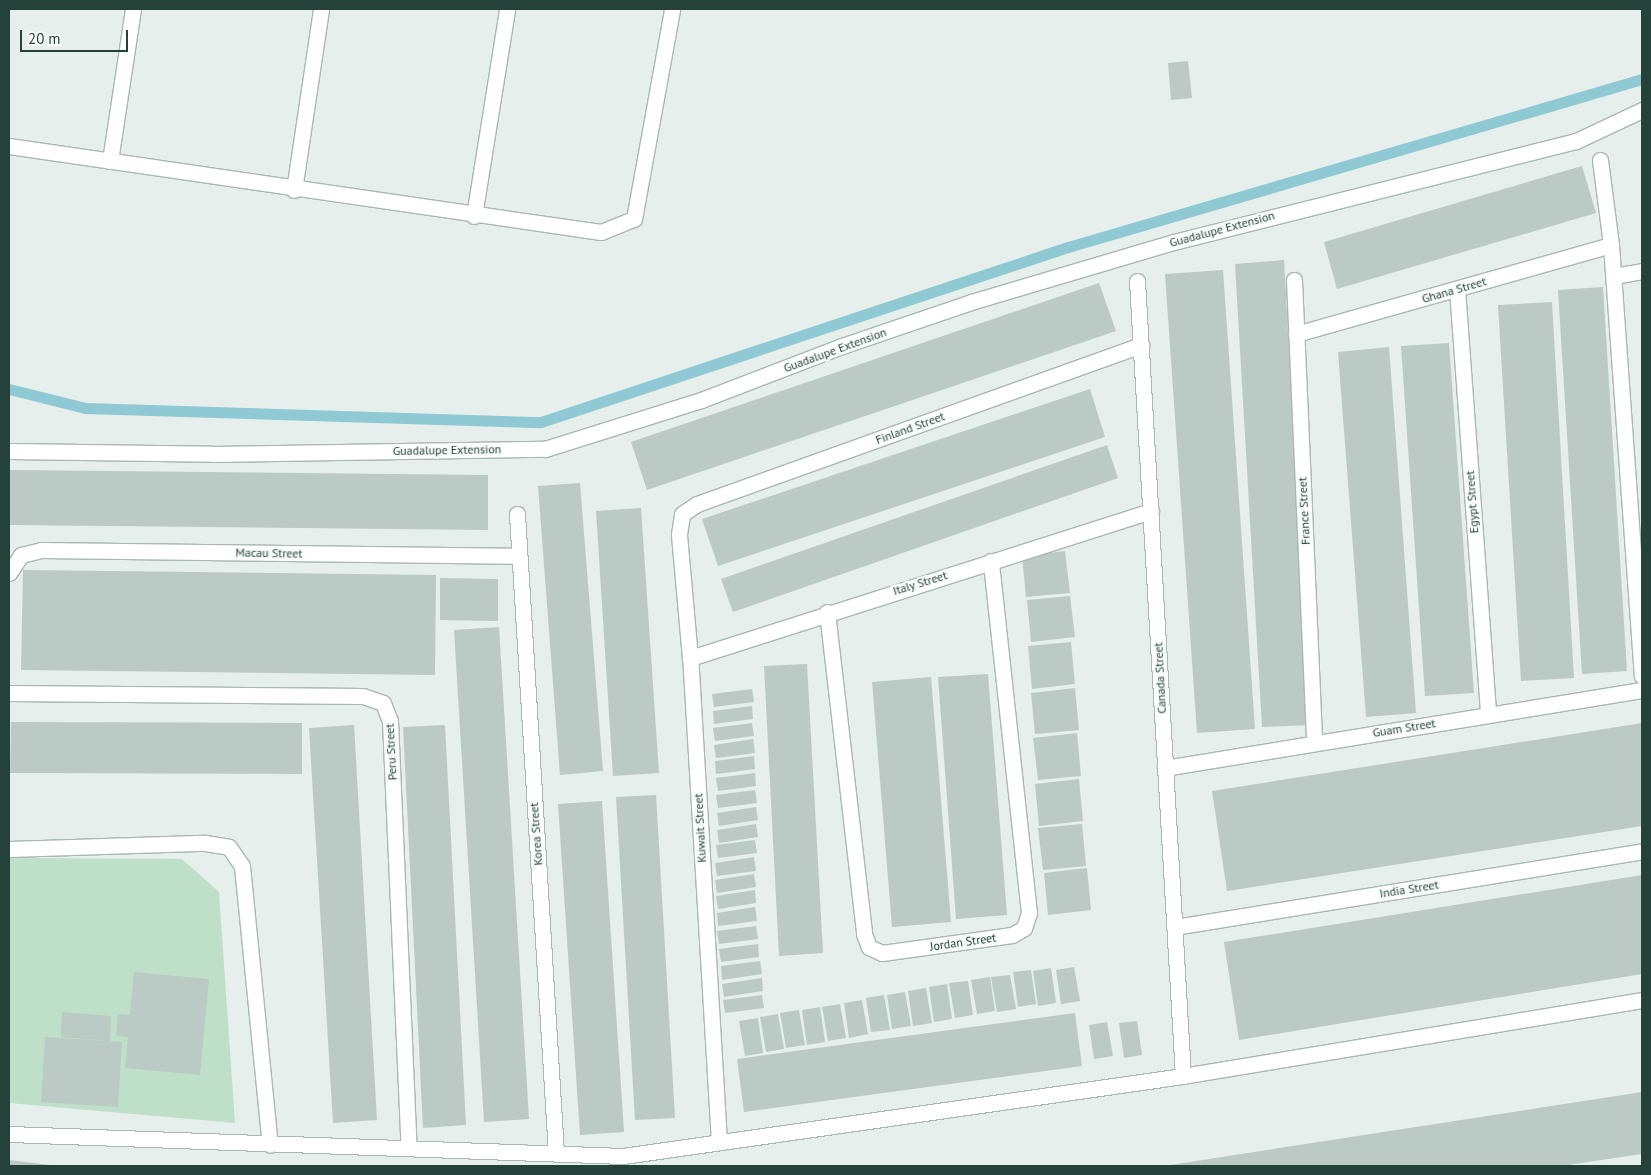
<!DOCTYPE html>
<style>
body{margin:0}
#map{position:relative;width:1651px;height:1175px;overflow:hidden;background:#e6efeb;font-family:"PT Sans",sans-serif}
div>[style]{position:absolute}
.green>*{inset:0;background:#bfe0c8}
.stream>*{height:11px;margin:-5.5px;padding:0 5.5px;transform-origin:5.5px;border-radius:5.5px;background:#8ec9d4}
.building>*{inset:0;background:#bbcac4}
.roads{filter:drop-shadow(1px 0 #a8b8b2) drop-shadow(-1px 0 #a8b8b2) drop-shadow(0 1px #a8b8b2) drop-shadow(0 -1px #a8b8b2)}
.minor>*{height:15px;margin:-7.5px;padding:0 7.5px;transform-origin:7.5px;border-radius:7.5px;background:#fff}
span{translate:-50% -50%;white-space:nowrap;text-align:center;line-height:1.15;-webkit-text-stroke:4.5px #f7fbf9;paint-order:stroke}
.street-label{font-size:12px;color:#24423a}
.frame{position:absolute;inset:0;border:10px solid #24423a;pointer-events:none}
.scale{position:absolute;left:20px;top:30px;width:108px;height:22px;box-sizing:border-box;border:2px solid #24423a;border-top:0;padding-left:6px;font-size:15px;line-height:18px;white-space:nowrap;color:#24423a;-webkit-text-stroke:4px #f7fbf9;paint-order:stroke}
</style>
<div id="map">
<div class="green">
<div style="clip-path:polygon(9px 858px,182px 859px,219px 892px,235px 1123px,9px 1103px)"></div>
</div>
<div class="stream">
<div style="left:9px;top:389px;width:78px;rotate:14deg"></div>
<div style="left:85px;top:408px;width:456px;rotate:1.8deg"></div>
<div style="left:541px;top:422px;width:555px;rotate:-18.37deg"></div>
<div style="left:1068px;top:247px;width:598px;rotate:-16.31deg"></div>
</div>
<div class="building">
<div style="clip-path:polygon(1188px 61px,1192px 98px,1171px 100px,1168px 63px)"></div>
<div style="clip-path:polygon(1582px 166px,1596px 213px,1337px 289px,1324px 242px)"></div>
<div style="clip-path:polygon(1284px 260px,1311px 725px,1262px 727px,1235px 264px)"></div>
<div style="clip-path:polygon(1223px 270px,1255px 729px,1197px 733px,1165px 274px)"></div>
<div style="clip-path:polygon(1099px 283px,1116px 331px,647px 490px,631px 442px)"></div>
<div style="clip-path:polygon(1603px 287px,1627px 671px,1582px 674px,1558px 290px)"></div>
<div style="clip-path:polygon(1552px 302px,1574px 678px,1521px 681px,1498px 305px)"></div>
<div style="clip-path:polygon(1449px 343px,1474px 693px,1425px 696px,1401px 346px)"></div>
<div style="clip-path:polygon(1389px 347px,1416px 713px,1366px 717px,1338px 352px)"></div>
<div style="clip-path:polygon(1090px 389px,1105px 437px,718px 566px,702px 519px)"></div>
<div style="clip-path:polygon(1107px 445px,1118px 478px,733px 612px,721px 579px)"></div>
<div style="clip-path:polygon(9px 470px,488px 475px,488px 530px,9px 525px)"></div>
<div style="clip-path:polygon(580px 483px,603px 771px,560px 775px,538px 486px)"></div>
<div style="clip-path:polygon(641px 508px,659px 773px,613px 776px,596px 511px)"></div>
<div style="clip-path:polygon(1065px 551px,1070px 593px,1026px 597px,1022px 556px)"></div>
<div style="clip-path:polygon(23px 570px,436px 575px,435px 675px,21px 670px)"></div>
<div style="clip-path:polygon(440px 578px,498px 579px,498px 621px,440px 620px)"></div>
<div style="clip-path:polygon(1070px 596px,1075px 637px,1031px 642px,1027px 600px)"></div>
<div style="clip-path:polygon(499px 627px,529px 1119px,484px 1122px,454px 630px)"></div>
<div style="clip-path:polygon(1071px 642px,1075px 684px,1032px 689px,1028px 646px)"></div>
<div style="clip-path:polygon(807px 664px,823px 953px,779px 956px,764px 666px)"></div>
<div style="clip-path:polygon(988px 674px,1007px 915px,956px 919px,938px 677px)"></div>
<div style="clip-path:polygon(931px 677px,951px 922px,892px 927px,872px 682px)"></div>
<div style="clip-path:polygon(1075px 688px,1079px 730px,1035px 734px,1031px 693px)"></div>
<div style="clip-path:polygon(752px 689px,754px 702px,714px 707px,712px 694px)"></div>
<div style="clip-path:polygon(752px 706px,753px 719px,714px 724px,713px 711px)"></div>
<div style="clip-path:polygon(11px 722px,302px 723px,302px 774px,10px 773px)"></div>
<div style="clip-path:polygon(752px 723px,754px 736px,715px 741px,713px 728px)"></div>
<div style="clip-path:polygon(1642px 723px,1642px 826px,1227px 891px,1212px 791px)"></div>
<div style="clip-path:polygon(354px 725px,377px 1120px,333px 1123px,309px 728px)"></div>
<div style="clip-path:polygon(445px 725px,466px 1125px,423px 1128px,403px 727px)"></div>
<div style="clip-path:polygon(1077px 733px,1081px 776px,1038px 780px,1033px 738px)"></div>
<div style="clip-path:polygon(753px 739px,755px 753px,716px 758px,714px 745px)"></div>
<div style="clip-path:polygon(754px 756px,755px 769px,716px 774px,715px 761px)"></div>
<div style="clip-path:polygon(755px 773px,756px 786px,718px 791px,716px 778px)"></div>
<div style="clip-path:polygon(1079px 779px,1083px 821px,1039px 826px,1035px 784px)"></div>
<div style="clip-path:polygon(755px 790px,757px 803px,718px 808px,716px 795px)"></div>
<div style="clip-path:polygon(656px 795px,675px 1118px,635px 1120px,616px 797px)"></div>
<div style="clip-path:polygon(602px 801px,624px 1132px,580px 1135px,558px 804px)"></div>
<div style="clip-path:polygon(756px 807px,758px 820px,719px 826px,717px 813px)"></div>
<div style="clip-path:polygon(756px 824px,758px 837px,719px 843px,717px 830px)"></div>
<div style="clip-path:polygon(1082px 824px,1086px 866px,1043px 870px,1038px 828px)"></div>
<div style="clip-path:polygon(755px 840px,757px 853px,718px 858px,716px 845px)"></div>
<div style="clip-path:polygon(754px 857px,756px 871px,717px 876px,715px 863px)"></div>
<div style="clip-path:polygon(1087px 868px,1091px 910px,1048px 915px,1044px 873px)"></div>
<div style="clip-path:polygon(754px 874px,756px 887px,717px 893px,715px 880px)"></div>
<div style="clip-path:polygon(1642px 875px,1642px 974px,1239px 1040px,1224px 942px)"></div>
<div style="clip-path:polygon(755px 890px,756px 903px,718px 909px,716px 896px)"></div>
<div style="clip-path:polygon(755px 907px,757px 921px,718px 926px,717px 913px)"></div>
<div style="clip-path:polygon(756px 926px,758px 939px,719px 944px,717px 931px)"></div>
<div style="clip-path:polygon(758px 944px,759px 957px,721px 962px,719px 949px)"></div>
<div style="clip-path:polygon(760px 961px,762px 974px,722px 980px,721px 966px)"></div>
<div style="clip-path:polygon(1074px 967px,1080px 1001px,1061px 1004px,1056px 970px)"></div>
<div style="clip-path:polygon(1051px 968px,1056px 1003px,1038px 1006px,1033px 971px)"></div>
<div style="clip-path:polygon(1031px 970px,1036px 1004px,1018px 1007px,1013px 972px)"></div>
<div style="clip-path:polygon(134px 972px,209px 979px,200px 1075px,125px 1068px,128px 1037px,116px 1036px,118px 1014px,130px 1015px)"></div>
<div style="clip-path:polygon(1010px 975px,1016px 1009px,997px 1012px,991px 977px)"></div>
<div style="clip-path:polygon(990px 977px,995px 1011px,977px 1014px,971px 980px)"></div>
<div style="clip-path:polygon(762px 978px,763px 991px,724px 997px,722px 984px)"></div>
<div style="clip-path:polygon(968px 981px,973px 1015px,955px 1018px,949px 983px)"></div>
<div style="clip-path:polygon(947px 984px,952px 1019px,934px 1022px,929px 987px)"></div>
<div style="clip-path:polygon(926px 988px,932px 1023px,913px 1026px,908px 991px)"></div>
<div style="clip-path:polygon(905px 992px,911px 1026px,892px 1029px,887px 995px)"></div>
<div style="clip-path:polygon(762px 995px,764px 1008px,725px 1013px,723px 1000px)"></div>
<div style="clip-path:polygon(884px 995px,890px 1030px,871px 1032px,866px 998px)"></div>
<div style="clip-path:polygon(862px 1000px,868px 1034px,849px 1038px,844px 1003px)"></div>
<div style="clip-path:polygon(840px 1004px,846px 1038px,828px 1041px,822px 1007px)"></div>
<div style="clip-path:polygon(820px 1007px,825px 1042px,807px 1045px,802px 1010px)"></div>
<div style="clip-path:polygon(799px 1010px,805px 1045px,786px 1048px,780px 1013px)"></div>
<div style="clip-path:polygon(62px 1012px,111px 1016px,110px 1041px,61px 1037px)"></div>
<div style="clip-path:polygon(1075px 1013px,1082px 1066px,744px 1112px,737px 1059px)"></div>
<div style="clip-path:polygon(778px 1014px,784px 1049px,766px 1052px,760px 1017px)"></div>
<div style="clip-path:polygon(758px 1018px,763px 1053px,745px 1056px,739px 1021px)"></div>
<div style="clip-path:polygon(1137px 1021px,1142px 1055px,1124px 1058px,1119px 1023px)"></div>
<div style="clip-path:polygon(1107px 1022px,1113px 1056px,1094px 1059px,1089px 1025px)"></div>
<div style="clip-path:polygon(45px 1037px,122px 1042px,118px 1107px,41px 1102px)"></div>
<div style="clip-path:polygon(1642px 1092px,1642px 1154px,1561px 1166px,1164px 1166px)"></div>
<div style="clip-path:polygon(9px 1160px,50px 1165px,50px 1166px,9px 1166px)"></div>
</div>
<div class="roads">
<div class="minor">
<div style="left:9px;top:146px;width:598px;rotate:8.27deg"></div>
<div style="left:601px;top:232px;width:35px;rotate:-22deg"></div>
<div style="left:634px;top:219px;width:213px;rotate:-79.7deg"></div>
<div style="left:1600px;top:160px;width:86px;rotate:82.6deg"></div>
<div style="left:1611px;top:245px;width:432px;rotate:85.9deg"></div>
<div style="left:110px;top:161px;width:154px;rotate:-81.4deg"></div>
<div style="left:294px;top:190px;width:183px;rotate:-81.5deg"></div>
<div style="left:474px;top:216px;width:210px;rotate:-80.9deg"></div>
<div style="left:1614px;top:276px;width:28px;rotate:-10deg"></div>
<div style="left:1294px;top:280px;width:463px;rotate:87.5deg"></div>
<div style="left:1137px;top:281px;width:796px;rotate:86.69deg"></div>
<div style="left:1457px;top:289px;width:426px;rotate:85.8deg"></div>
<div style="left:1296px;top:334px;width:327px;rotate:-15.8deg"></div>
<div style="left:9px;top:451px;width:204px;rotate:0.8deg"></div>
<div style="left:213px;top:454px;width:332px;rotate:-0.9deg"></div>
<div style="left:545px;top:449px;width:164px;rotate:-17.4deg"></div>
<div style="left:701px;top:400px;width:151px;rotate:-21deg"></div>
<div style="left:842px;top:346px;width:136px;rotate:-18.8deg"></div>
<div style="left:971px;top:302px;width:212px;rotate:-16.5deg"></div>
<div style="left:1174px;top:242px;width:414px;rotate:-14.1deg"></div>
<div style="left:1576px;top:141px;width:73px;rotate:-25.2deg"></div>
<div style="left:517px;top:514px;width:640px;rotate:86.51deg"></div>
<div style="left:9px;top:573px;width:22px;rotate:-56deg"></div>
<div style="left:21px;top:555px;width:21px;rotate:-14deg"></div>
<div style="left:41px;top:550px;width:478px;rotate:0.7deg"></div>
<div style="left:827px;top:612px;width:324px;rotate:83.4deg"></div>
<div style="left:864px;top:934px;width:14px;rotate:69deg"></div>
<div style="left:869px;top:947px;width:14px;rotate:25deg"></div>
<div style="left:882px;top:953px;width:131px;rotate:-7.9deg"></div>
<div style="left:1012px;top:935px;width:14px;rotate:-30deg"></div>
<div style="left:1024px;top:928px;width:16px;rotate:-72deg"></div>
<div style="left:1029px;top:913px;width:354px;rotate:-96.2deg"></div>
<div style="left:690px;top:658px;width:484px;rotate:-17.7deg"></div>
<div style="left:9px;top:693px;width:354px;rotate:0.5deg"></div>
<div style="left:363px;top:696px;width:21px;rotate:19deg"></div>
<div style="left:383px;top:703px;width:19px;rotate:69deg"></div>
<div style="left:390px;top:721px;width:427px;rotate:87.5deg"></div>
<div style="left:1165px;top:768px;width:483px;rotate:-9.3deg"></div>
<div style="left:9px;top:849px;width:196px;rotate:-1.8deg"></div>
<div style="left:205px;top:843px;width:24px;rotate:9deg"></div>
<div style="left:229px;top:847px;width:23px;rotate:56deg"></div>
<div style="left:242px;top:866px;width:280px;rotate:84.3deg"></div>
<div style="left:1175px;top:927px;width:473px;rotate:-9.2deg"></div>
<div style="left:9px;top:1134px;width:614px;rotate:2.05deg"></div>
<div style="left:623px;top:1156px;width:566px;rotate:-8.13deg"></div>
<div style="left:1183px;top:1076px;width:465px;rotate:-9.4deg"></div>
<div style="left:719px;top:1142px;width:485px;rotate:-93.4deg"></div>
<div style="left:690px;top:658px;width:124px;rotate:-95.1deg"></div>
<div style="left:679px;top:534px;width:20px;rotate:-81deg"></div>
<div style="left:682px;top:514px;width:18px;rotate:-34deg"></div>
<div style="left:697px;top:504px;width:472px;rotate:-19.7deg"></div>
</div>
</div>
<div class="street-label">
<span style="left:1222px;top:229px;rotate:-15deg">Guadalupe Extension</span>
<span style="left:1454px;top:290px;rotate:-16deg">Ghana Street</span>
<span style="left:835px;top:350px;rotate:-20deg">Guadalupe Extension</span>
<span style="left:910px;top:428px;rotate:-20deg">Finland Street</span>
<span style="left:447px;top:450px;rotate:-1deg">Guadalupe Extension</span>
<span style="left:1472px;top:502px;rotate:-94deg">Egypt Street</span>
<span style="left:1304px;top:511px;rotate:-93deg">France Street</span>
<span style="left:269px;top:553px;rotate:1deg">Macau Street</span>
<span style="left:920px;top:583px;rotate:-17deg">Italy Street</span>
<span style="left:1160px;top:678px;rotate:-93deg">Canada Street</span>
<span style="left:1404px;top:728px;rotate:-9deg">Guam Street</span>
<span style="left:391px;top:752px;rotate:-93deg">Peru Street</span>
<span style="left:700px;top:828px;rotate:-93deg">Kuwait Street</span>
<span style="left:536px;top:834px;rotate:-94deg">Korea Street</span>
<span style="left:1409px;top:889px;rotate:-9deg">India Street</span>
<span style="left:963px;top:942px;rotate:-8deg">Jordan Street</span>
</div>
<div class="frame"></div>
<div class="scale">20 m</div>
</div>
